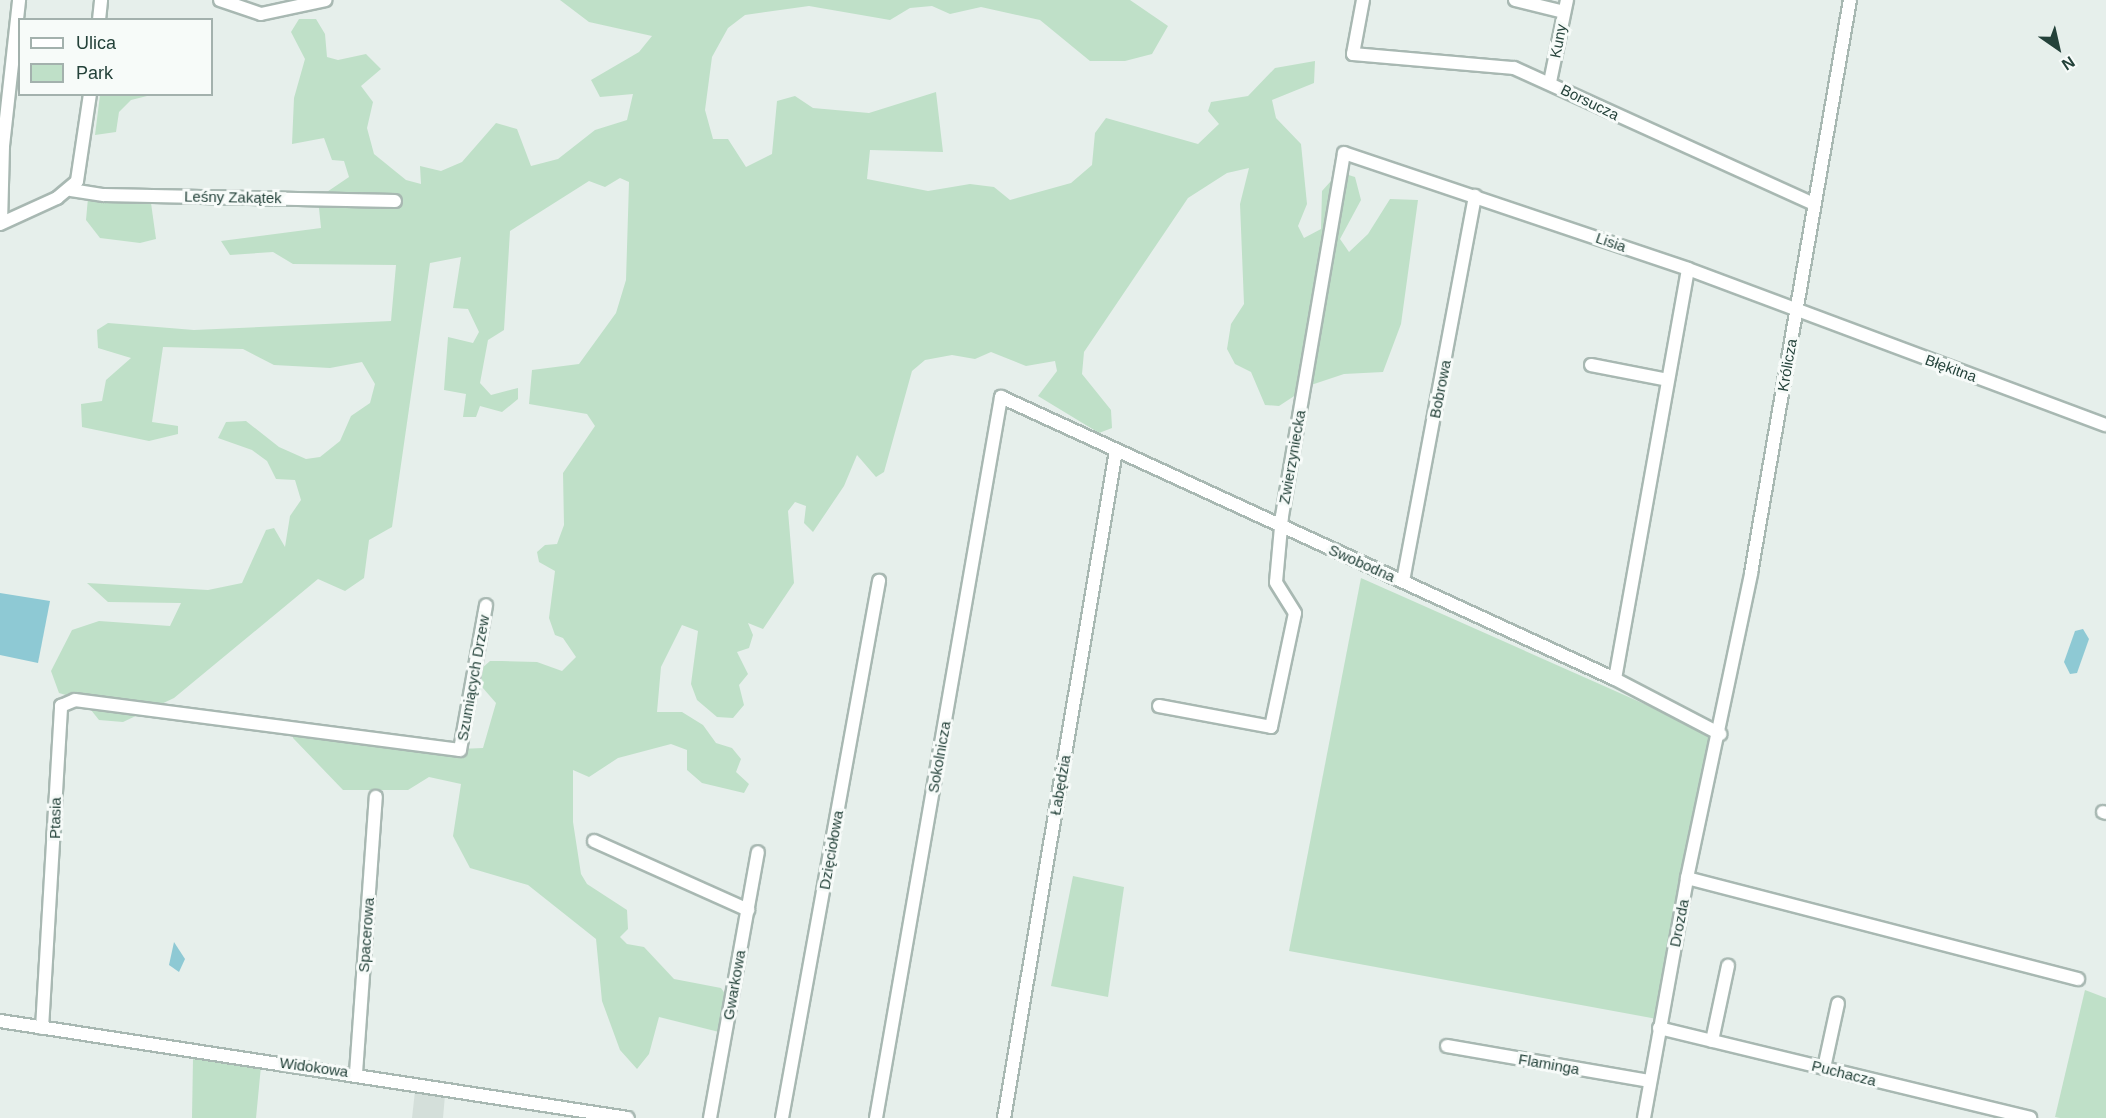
<!DOCTYPE html>
<meta charset="utf-8">
<style>
body{margin:0}
#map{position:relative;width:2106px;height:1118px;overflow:hidden;background:#e6efeb;font-family:Helvetica,sans-serif}
div>[style]{position:absolute}
.built>*{inset:0;background:#d4dfda}
.green>*{inset:0;background:#bfe0c8}
.water>*{inset:0;background:#8ec9d4}
.roads{filter:drop-shadow(2px 0 #a8b8b2) drop-shadow(-2px 0 #a8b8b2) drop-shadow(0 2px #a8b8b2) drop-shadow(0 -2px #a8b8b2)}
.minor>*{height:12px;margin:-6px;padding:0 6px;transform-origin:6px;border-radius:6px;background:#fff}
span{translate:-50% -50%;white-space:nowrap;text-align:center;line-height:1.15;-webkit-text-stroke:6px #f7fbf9;paint-order:stroke}
.street-label{font-size:15px;color:#24423a}
.legend{position:absolute;left:18px;top:18px;width:195px;height:78px;box-sizing:border-box;background:#f7fbf9;border:2px solid #a3b1ad;margin:0;padding:8px 10px;list-style:none;font-size:18px;color:#24423a}
.legend li{display:flex;align-items:center;gap:12px;height:30px}
.legend b{width:30px;border:2px solid #a3b1ad}
.north{position:absolute;left:2028px;top:18px;width:60px;height:60px;-webkit-text-stroke:4px #f7fbf9;paint-order:stroke;rotate:146deg;font-size:16px;font-weight:700;line-height:24px;text-align:center;color:#24423a}
.north::after{content:'';display:block;margin:auto;width:21px;height:27px;background:#24423a;clip-path:polygon(50% 0,100% 100%,50% 72%,0 100%)}
</style>
<div id="map">
<div class="built">
<div style="clip-path:polygon(415px 1091px,445px 1095px,443px 1118px,412px 1118px)"></div>
</div>
<div class="green">
<div style="clip-path:polygon(560px 0,1130px 0,1168px 26px,1152px 54px,1125px 61px,1090px 61px,1040px 20px,981px 7px,950px 14px,932px 6px,910px 8px,890px 20px,809px 6px,745px 15px,728px 28px,712px 57px,705px 110px,713px 139px,728px 139px,746px 167px,772px 154px,777px 101px,795px 96px,813px 108px,869px 113px,936px 92px,943px 152px,870px 150px,867px 179px,928px 191px,970px 184px,994px 187px,1010px 200px,1071px 183px,1092px 165px,1095px 133px,1106px 118px,1198px 144px,1219px 124px,1208px 111px,1211px 102px,1248px 96px,1275px 68px,1315px 61px,1314px 83px,1272px 100px,1276px 118px,1301px 144px,1307px 204px,1298px 226px,1304px 238px,1321px 229px,1322px 191px,1339px 172px,1355px 177px,1361px 200px,1340px 239px,1349px 252px,1368px 234px,1390px 199px,1418px 200px,1401px 324px,1383px 372px,1344px 374px,1311px 385px,1279px 406px,1265px 405px,1251px 372px,1235px 364px,1227px 349px,1231px 324px,1244px 304px,1240px 204px,1249px 168px,1227px 173px,1188px 198px,1084px 352px,1082px 374px,1111px 410px,1112px 428px,1099px 433px,1038px 396px,1057px 371px,1055px 361px,1026px 366px,991px 352px,975px 359px,952px 355px,925px 360px,912px 371px,884px 472px,876px 477px,857px 455px,844px 486px,813px 532px,804px 523px,806px 506px,795px 502px,788px 511px,794px 583px,763px 629px,748px 623px,753px 635px,749px 648px,737px 652px,748px 674px,739px 685px,744px 705px,733px 718px,717px 717px,697px 700px,691px 684px,698px 631px,682px 625px,661px 667px,657px 712px,682px 712px,703px 725px,716px 743px,732px 748px,741px 759px,736px 772px,749px 784px,744px 793px,702px 783px,687px 770px,687px 750px,671px 744px,618px 758px,589px 777px,573px 770px,573px 822px,581px 874px,587px 884px,627px 910px,628px 929px,620px 937px,627px 944px,644px 947px,674px 979px,721px 988px,730px 1001px,723px 1033px,659px 1017px,649px 1054px,637px 1069px,620px 1050px,602px 1001px,596px 939px,528px 885px,470px 868px,453px 836px,461px 784px,429px 777px,408px 790px,343px 790px,293px 738px,292px 729px,413px 751px,483px 748px,496px 703px,482px 687px,481px 669px,490px 661px,502px 661px,537px 662px,562px 671px,576px 657px,563px 638px,555px 635px,549px 618px,555px 571px,539px 562px,537px 552px,545px 545px,557px 544px,564px 525px,563px 473px,595px 426px,587px 414px,529px 404px,532px 370px,579px 364px,616px 313px,626px 280px,629px 182px,620px 178px,605px 187px,589px 181px,510px 231px,504px 330px,488px 340px,480px 383px,491px 395px,518px 388px,518px 399px,502px 412px,480px 406px,476px 417px,463px 417px,466px 394px,444px 390px,448px 337px,473px 343px,479px 332px,468px 309px,453px 308px,461px 257px,430px 263px,392px 527px,369px 540px,364px 578px,345px 591px,318px 579px,174px 698px,123px 722px,99px 720px,83px 700px,59px 693px,51px 671px,72px 630px,99px 621px,170px 626px,181px 603px,108px 602px,87px 583px,208px 590px,242px 583px,266px 530px,274px 528px,285px 547px,290px 516px,301px 500px,295px 480px,276px 479px,267px 461px,252px 450px,218px 438px,226px 422px,246px 421px,279px 447px,306px 459px,320px 457px,340px 441px,351px 416px,370px 403px,375px 384px,362px 362px,330px 368px,274px 365px,243px 349px,163px 347px,152px 422px,178px 426px,178px 434px,149px 441px,82px 427px,81px 404px,102px 401px,106px 380px,131px 358px,98px 348px,97px 330px,108px 323px,194px 330px,391px 321px,396px 265px,293px 264px,273px 252px,230px 255px,221px 241px,321px 228px,318px 198px,349px 177px,344px 161px,332px 160px,324px 138px,292px 144px,294px 98px,305px 59px,291px 32px,299px 19px,316px 19px,325px 34px,327px 57px,338px 60px,366px 54px,381px 69px,361px 86px,373px 102px,367px 128px,374px 154px,406px 180px,421px 184px,420px 166px,441px 171px,462px 162px,496px 123px,517px 129px,531px 166px,558px 159px,595px 130px,627px 120px,633px 94px,600px 97px,591px 80px,639px 52px,652px 36px,589px 22px)"></div>
<div style="clip-path:polygon(100px 95px,100px 94px,151px 95px,131px 100px,119px 112px,116px 132px,95px 135px)"></div>
<div style="clip-path:polygon(88px 198px,151px 203px,156px 239px,140px 243px,100px 238px,86px 220px)"></div>
<div style="clip-path:polygon(1361px 578px,1712px 734px,1657px 1019px,1289px 951px)"></div>
<div style="clip-path:polygon(1073px 876px,1124px 887px,1108px 997px,1051px 986px)"></div>
<div style="clip-path:polygon(2085px 990px,2106px 998px,2106px 1118px,2060px 1118px,2055px 1117px)"></div>
<div style="clip-path:polygon(193px 1059px,261px 1066px,256px 1118px,192px 1118px)"></div>
</div>
<div class="water">
<div style="clip-path:polygon(0 593px,50px 601px,38px 663px,0 655px)"></div>
<div style="clip-path:polygon(2083px 629px,2089px 639px,2077px 673px,2070px 674px,2064px 662px,2075px 631px)"></div>
<div style="clip-path:polygon(174px 942px,185px 959px,179px 972px,169px 965px)"></div>
</div>
<div class="roads">
<div class="minor">
<div style="left:220px;top:0;width:43px;rotate:18.9deg"></div>
<div style="left:261px;top:14px;width:66px;rotate:-12.2deg"></div>
<div style="left:1363px;top:0;width:55px;rotate:100.5deg"></div>
<div style="left:1353px;top:54px;width:162px;rotate:5deg"></div>
<div style="left:1514px;top:68px;width:329px;rotate:24.4deg"></div>
<div style="left:1515px;top:0;width:50px;rotate:13.8deg"></div>
<div style="left:99px;top:20px;width:20px;rotate:-84deg"></div>
<div style="left:1550px;top:82px;width:84px;rotate:-78.3deg"></div>
<div style="left:71px;top:190px;width:33px;rotate:9deg"></div>
<div style="left:104px;top:195px;width:291px;rotate:1.2deg"></div>
<div style="left:1px;top:223px;width:77px;rotate:-88.5deg"></div>
<div style="left:3px;top:146px;width:147px;rotate:-83.7deg"></div>
<div style="left:0;top:224px;width:63px;rotate:-24.5deg"></div>
<div style="left:57px;top:198px;width:26px;rotate:-40deg"></div>
<div style="left:77px;top:181px;width:88px;rotate:-81.5deg"></div>
<div style="left:1591px;top:365px;width:78px;rotate:11deg"></div>
<div style="left:1403px;top:581px;width:392px;rotate:-79.4deg"></div>
<div style="left:1615px;top:679px;width:416px;rotate:-79.9deg"></div>
<div style="left:1159px;top:706px;width:114px;rotate:10.6deg"></div>
<div style="left:1271px;top:727px;width:116px;rotate:-78.1deg"></div>
<div style="left:1295px;top:613px;width:36px;rotate:-122deg"></div>
<div style="left:1276px;top:582px;width:66px;rotate:-84.8deg"></div>
<div style="left:1282px;top:516px;width:368px;rotate:-80.3deg"></div>
<div style="left:1344px;top:153px;width:363px;rotate:18.6deg"></div>
<div style="left:1688px;top:269px;width:446px;rotate:20.5deg"></div>
<div style="left:2103px;top:812px;width:3px;rotate:18deg"></div>
<div style="left:594px;top:841px;width:169px;rotate:24.1deg"></div>
<div style="left:1687px;top:878px;width:404px;rotate:14.5deg"></div>
<div style="left:0;top:1021px;width:635px;rotate:8.78deg"></div>
<div style="left:42px;top:1028px;width:323px;rotate:-86.6deg"></div>
<div style="left:61px;top:706px;width:15px;rotate:-23deg"></div>
<div style="left:75px;top:700px;width:388px;rotate:7.4deg"></div>
<div style="left:460px;top:750px;width:147px;rotate:-79.8deg"></div>
<div style="left:1659px;top:1028px;width:382px;rotate:13.6deg"></div>
<div style="left:1712px;top:1041px;width:77px;rotate:-78deg"></div>
<div style="left:1447px;top:1046px;width:206px;rotate:9.8deg"></div>
<div style="left:1824px;top:1068px;width:66px;rotate:-77.8deg"></div>
<div style="left:356px;top:1073px;width:277px;rotate:-85.9deg"></div>
<div style="left:710px;top:1118px;width:270px;rotate:-79.8deg"></div>
<div style="left:782px;top:1118px;width:546px;rotate:-79.76deg"></div>
<div style="left:876px;top:1118px;width:732px;rotate:-80.16deg"></div>
<div style="left:1001px;top:397px;width:676px;rotate:24.67deg"></div>
<div style="left:1615px;top:679px;width:119px;rotate:27.6deg"></div>
<div style="left:1004px;top:1118px;width:676px;rotate:-80.47deg"></div>
<div style="left:1644px;top:1118px;width:244px;rotate:-79.8deg"></div>
<div style="left:1687px;top:878px;width:312px;rotate:-78.1deg"></div>
<div style="left:1751px;top:573px;width:581px;rotate:-80.2deg"></div>
</div>
</div>
<div class="street-label">
<span style="left:1558px;top:41px;rotate:-79deg">Kuny</span>
<span style="left:1590px;top:102px;rotate:26deg">Borsucza</span>
<span style="left:233px;top:197px;rotate:1deg">Leśny Zakątek</span>
<span style="left:1611px;top:242px;rotate:19deg">Lisia</span>
<span style="left:1787px;top:365px;rotate:-80deg">Królicza</span>
<span style="left:1951px;top:368px;rotate:20deg">Błękitna</span>
<span style="left:1440px;top:389px;rotate:-79deg">Bobrowa</span>
<span style="left:1292px;top:457px;rotate:-80deg">Zwierzyniecka</span>
<span style="left:1362px;top:563px;rotate:24deg">Swobodna</span>
<span style="left:473px;top:678px;rotate:-80deg">Szumiących Drzew</span>
<span style="left:939px;top:757px;rotate:-80deg">Sokolnicza</span>
<span style="left:1060px;top:785px;rotate:-80deg">Łabędzia</span>
<span style="left:55px;top:818px;rotate:-89deg">Ptasia</span>
<span style="left:831px;top:850px;rotate:-80deg">Dzięciołowa</span>
<span style="left:1679px;top:923px;rotate:-79deg">Drozda</span>
<span style="left:366px;top:935px;rotate:-86deg">Spacerowa</span>
<span style="left:734px;top:985px;rotate:-80deg">Gwarkowa</span>
<span style="left:1549px;top:1064px;rotate:10deg">Flaminga</span>
<span style="left:314px;top:1067px;rotate:8deg">Widokowa</span>
<span style="left:1844px;top:1073px;rotate:14deg">Puchacza</span>
</div>
<ul class="legend">
<li><b style="height:8px;background:#fff"></b>Ulica</li>
<li><b style="height:16px;background:#bfe0c8"></b>Park</li>
</ul>
<div class="north">N</div>
</div>
